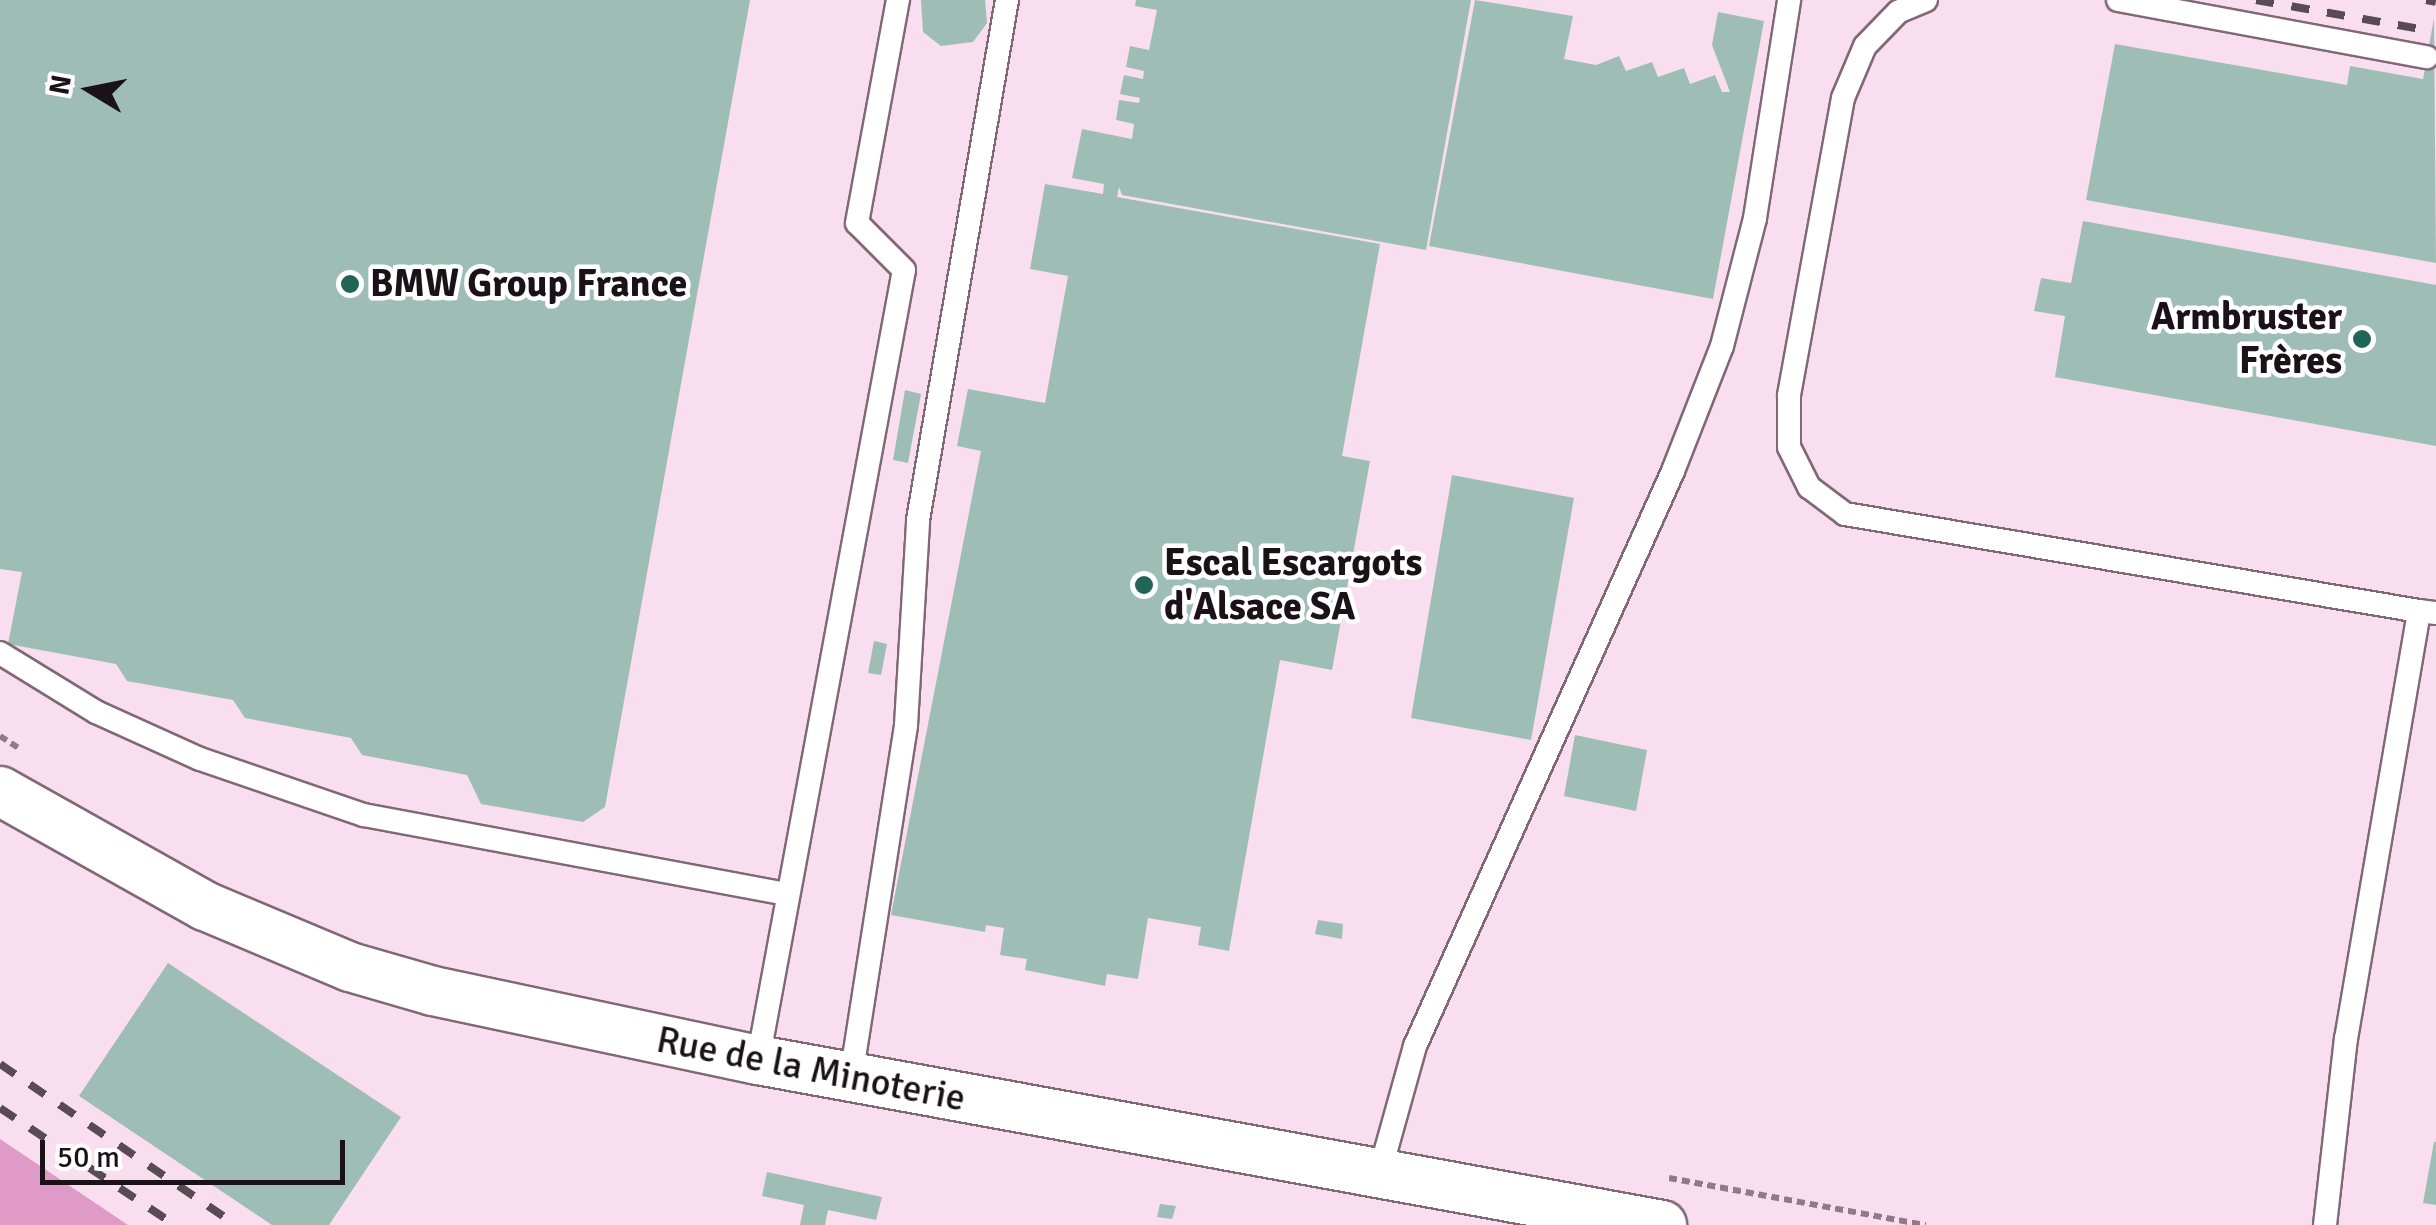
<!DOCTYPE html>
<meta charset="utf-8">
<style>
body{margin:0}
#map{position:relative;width:2436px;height:1225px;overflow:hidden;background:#f9deef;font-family:Signika,sans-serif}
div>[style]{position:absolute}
.water>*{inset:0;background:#df9ac7}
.building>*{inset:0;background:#9ebeb5}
.path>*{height:6px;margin-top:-3px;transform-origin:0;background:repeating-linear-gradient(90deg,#8e7b87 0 8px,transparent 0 13px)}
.roads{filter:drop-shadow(2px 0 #806877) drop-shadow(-2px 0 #806877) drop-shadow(0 2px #806877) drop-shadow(0 -2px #806877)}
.lane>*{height:22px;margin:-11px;padding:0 11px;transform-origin:11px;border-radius:11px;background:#fff}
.street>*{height:48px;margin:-24px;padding:0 24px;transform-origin:24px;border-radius:24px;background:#fff}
.rail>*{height:8px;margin-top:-4px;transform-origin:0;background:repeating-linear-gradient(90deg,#594b54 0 18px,transparent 0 36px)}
.dots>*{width:28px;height:28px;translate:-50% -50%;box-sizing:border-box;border:5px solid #fff;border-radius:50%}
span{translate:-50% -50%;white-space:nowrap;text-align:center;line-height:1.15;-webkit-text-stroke:9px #fff;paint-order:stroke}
.poi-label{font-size:38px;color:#1b1218;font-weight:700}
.left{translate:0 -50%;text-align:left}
.right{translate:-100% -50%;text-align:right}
.street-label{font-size:38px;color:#1b1218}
.north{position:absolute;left:40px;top:40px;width:100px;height:100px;-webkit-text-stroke:8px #fff;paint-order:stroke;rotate:280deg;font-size:28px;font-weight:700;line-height:40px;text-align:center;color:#1b1218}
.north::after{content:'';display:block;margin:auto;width:35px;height:45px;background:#1b1218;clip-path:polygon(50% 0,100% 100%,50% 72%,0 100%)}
.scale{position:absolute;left:40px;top:1140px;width:305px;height:45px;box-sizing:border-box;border:5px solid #1b1218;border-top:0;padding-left:12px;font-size:30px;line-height:35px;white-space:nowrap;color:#1b1218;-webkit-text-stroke:8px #fff;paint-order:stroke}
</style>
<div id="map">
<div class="water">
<div style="clip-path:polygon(0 1139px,128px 1225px,0 1225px)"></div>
</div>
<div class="building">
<div style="clip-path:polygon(0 0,750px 0,605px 807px,583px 822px,481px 804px,467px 775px,362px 755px,351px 738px,245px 718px,233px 700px,127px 681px,116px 664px,8px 644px,22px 572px,0 569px)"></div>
<div style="clip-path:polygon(921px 0,985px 0,987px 23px,973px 42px,941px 46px,923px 32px)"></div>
<div style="clip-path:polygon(1136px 0,1471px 0,1426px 250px,1122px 195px,1119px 187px,1117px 197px,1380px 244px,1342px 456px,1370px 461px,1332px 670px,1280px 660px,1229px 951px,1198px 945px,1201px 927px,1148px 918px,1138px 979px,1107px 974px,1105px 986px,1025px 970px,1027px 959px,1000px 955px,1004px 928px,986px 925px,985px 932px,891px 915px,981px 451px,957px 446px,968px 389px,1045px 403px,1068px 276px,1030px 269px,1045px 184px,1103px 194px,1104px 184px,1072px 178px,1082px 129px,1132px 139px,1134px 124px,1116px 120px,1119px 100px,1139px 103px,1140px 98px,1120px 94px,1124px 75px,1143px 79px,1144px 71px,1126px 67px,1130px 46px,1149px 50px,1157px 10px,1135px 6px)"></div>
<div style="clip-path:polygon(1475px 0,1573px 16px,1564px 59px,1596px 65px,1619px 56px,1626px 71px,1652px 62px,1658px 77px,1684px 68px,1690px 84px,1715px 75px,1722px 92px,1730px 92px,1712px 45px,1718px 12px,1764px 21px,1713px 299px,1429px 246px)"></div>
<div style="clip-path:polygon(2434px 18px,2436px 263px,2086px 200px,2115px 44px,2347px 85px,2350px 66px,2423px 79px)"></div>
<div style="clip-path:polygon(2083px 221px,2436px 285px,2436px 446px,2055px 377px,2065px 316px,2034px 311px,2041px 278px,2071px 283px)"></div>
<div style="clip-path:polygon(905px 390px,921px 394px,908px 463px,893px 460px)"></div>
<div style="clip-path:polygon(1452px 475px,1574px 498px,1531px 740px,1411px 718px)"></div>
<div style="clip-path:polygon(874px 641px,887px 644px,881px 675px,868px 673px)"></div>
<div style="clip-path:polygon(1575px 735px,1647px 750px,1636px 811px,1564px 796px)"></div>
<div style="clip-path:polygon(1318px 920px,1343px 924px,1342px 939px,1315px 934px)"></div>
<div style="clip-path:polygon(168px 963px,401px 1117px,329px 1225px,272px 1225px,79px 1096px)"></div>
<div style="clip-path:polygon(2434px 1142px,2436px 1142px,2436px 1205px,2423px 1203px)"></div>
<div style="clip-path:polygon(767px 1172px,882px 1197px,876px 1220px,828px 1210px,825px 1225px,800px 1225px,804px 1205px,762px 1196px)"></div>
<div style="clip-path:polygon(1160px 1204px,1176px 1206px,1172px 1219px,1157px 1217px)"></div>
</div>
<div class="path">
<div style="left:0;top:736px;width:24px;rotate:33deg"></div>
<div style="left:1669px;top:1178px;width:261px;rotate:10.4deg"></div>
</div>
<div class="roads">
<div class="lane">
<div style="left:1926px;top:0;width:30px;rotate:157deg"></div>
<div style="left:1898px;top:12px;width:47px;rotate:134.1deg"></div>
<div style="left:1865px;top:46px;width:56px;rotate:112.9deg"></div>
<div style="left:1843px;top:98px;width:303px;rotate:100.3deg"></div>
<div style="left:1789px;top:396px;width:51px;rotate:90deg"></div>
<div style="left:1789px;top:447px;width:45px;rotate:63.4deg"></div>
<div style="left:1809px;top:487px;width:45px;rotate:36.9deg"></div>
<div style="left:1845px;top:514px;width:582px;rotate:9.59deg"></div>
<div style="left:2118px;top:0;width:314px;rotate:10.5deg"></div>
<div style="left:0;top:653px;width:113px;rotate:31.6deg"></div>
<div style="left:96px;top:712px;width:114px;rotate:24.3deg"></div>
<div style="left:200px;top:759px;width:173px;rotate:18.9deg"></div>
<div style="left:364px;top:815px;width:431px;rotate:10.6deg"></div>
<div style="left:758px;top:1060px;width:803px;rotate:-79.53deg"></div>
<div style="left:904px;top:270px;width:66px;rotate:-135deg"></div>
<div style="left:857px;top:223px;width:227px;rotate:-79.6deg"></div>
<div style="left:851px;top:1077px;width:356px;rotate:-81.1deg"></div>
<div style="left:906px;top:725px;width:205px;rotate:-86.6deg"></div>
<div style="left:918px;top:520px;width:528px;rotate:-80.29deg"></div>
<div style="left:1379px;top:1175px;width:134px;rotate:-74.4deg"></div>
<div style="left:1415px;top:1046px;width:630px;rotate:-65.83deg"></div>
<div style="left:1673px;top:471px;width:134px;rotate:-68.6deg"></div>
<div style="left:1722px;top:346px;width:132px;rotate:-75.5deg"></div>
<div style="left:1755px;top:218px;width:221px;rotate:-81.1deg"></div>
<div style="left:2325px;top:1225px;width:187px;rotate:-83.6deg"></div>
<div style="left:2346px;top:1039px;width:434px;rotate:-80.3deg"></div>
<div style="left:2419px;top:611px;width:17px;rotate:7deg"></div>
</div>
<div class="street">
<div style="left:0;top:791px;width:235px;rotate:29.3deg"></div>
<div style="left:205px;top:906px;width:157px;rotate:22.8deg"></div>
<div style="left:350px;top:967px;width:86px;rotate:16.1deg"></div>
<div style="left:433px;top:991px;width:332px;rotate:12deg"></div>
<div style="left:758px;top:1060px;width:919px;rotate:10.34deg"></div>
</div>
</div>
<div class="rail">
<div style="left:2256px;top:0;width:179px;rotate:10deg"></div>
<div style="left:2426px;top:0;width:10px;rotate:11deg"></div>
<div style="left:0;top:1064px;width:286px;rotate:34.3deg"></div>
<div style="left:0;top:1108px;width:211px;rotate:33.8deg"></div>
</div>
<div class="dots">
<div style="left:350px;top:284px;background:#216557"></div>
<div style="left:2362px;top:339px;background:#216557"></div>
<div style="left:1144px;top:585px;background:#216557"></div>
</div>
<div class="poi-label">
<span class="left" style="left:370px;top:284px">BMW Group France</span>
<span class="right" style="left:2342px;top:339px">Armbruster<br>Frères</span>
<span class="left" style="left:1164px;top:585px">Escal Escargots<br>d'Alsace SA</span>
</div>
<div class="street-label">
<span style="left:811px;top:1069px;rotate:11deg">Rue de la Minoterie</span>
</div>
<div class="north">N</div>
<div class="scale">50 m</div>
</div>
